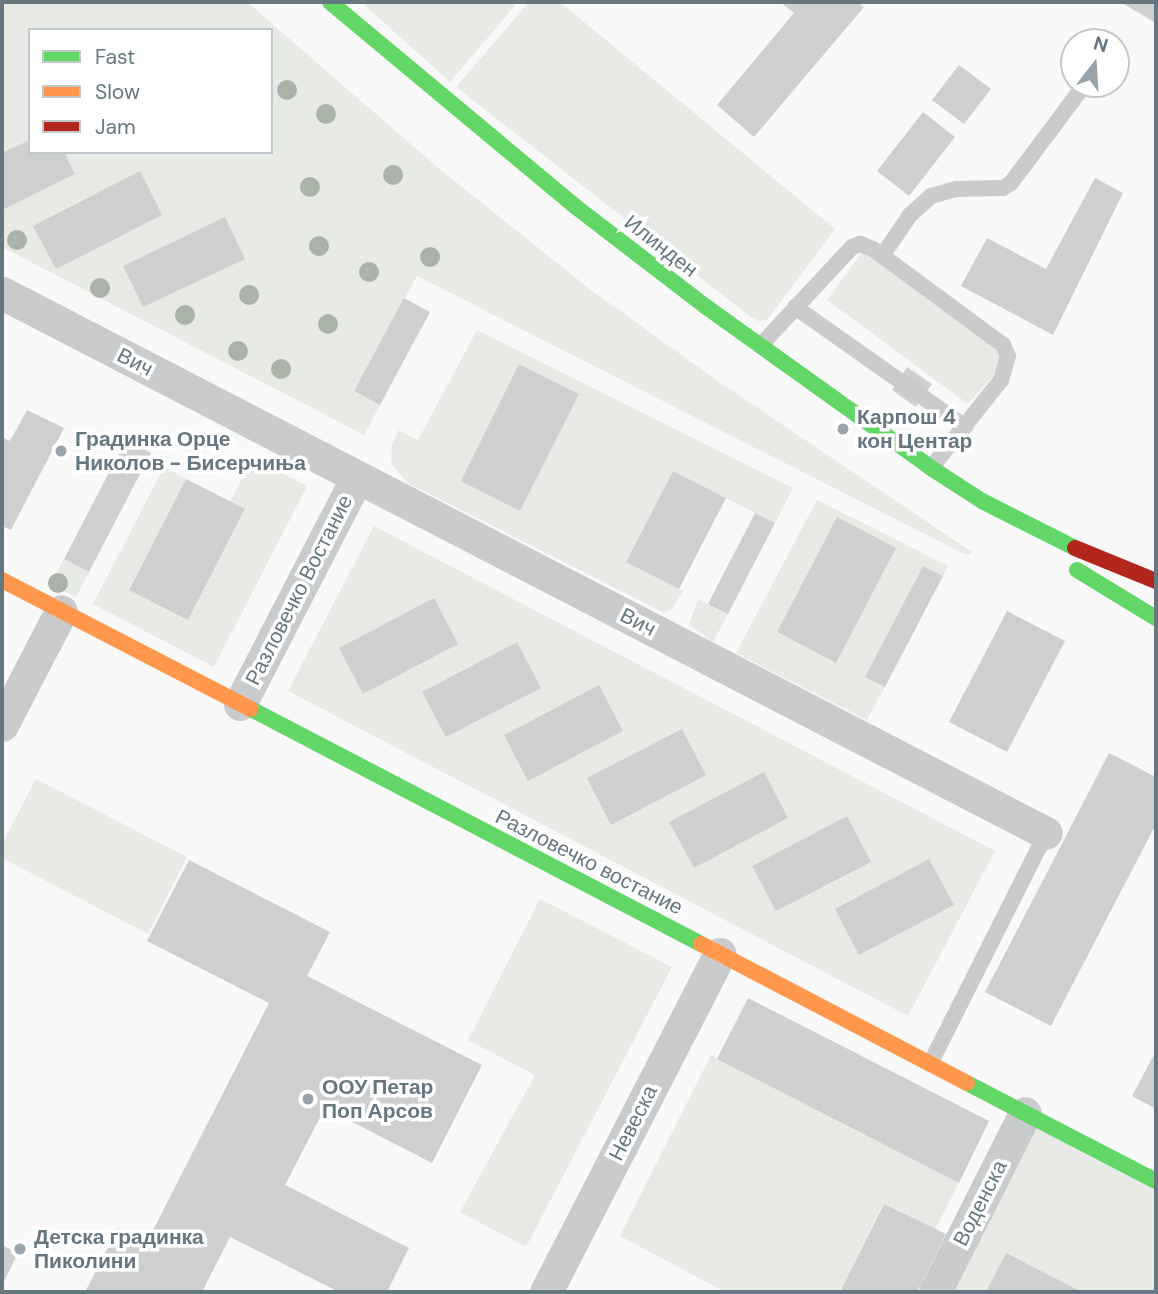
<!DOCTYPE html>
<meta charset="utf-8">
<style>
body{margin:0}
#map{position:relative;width:1158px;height:1294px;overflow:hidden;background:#f9f9f9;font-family:"DM Sans",sans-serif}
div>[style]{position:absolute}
.green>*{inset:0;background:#e8eae6}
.building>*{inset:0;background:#ced0d0}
.lane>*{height:16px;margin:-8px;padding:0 8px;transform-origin:8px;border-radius:8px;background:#cacbcc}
.street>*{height:33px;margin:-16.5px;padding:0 16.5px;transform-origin:16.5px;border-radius:16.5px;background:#cacbcc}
.fast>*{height:16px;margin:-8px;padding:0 8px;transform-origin:8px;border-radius:8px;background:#63d668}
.slow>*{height:16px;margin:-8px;padding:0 8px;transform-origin:8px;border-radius:8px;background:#ff974d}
.jam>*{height:16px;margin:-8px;padding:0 8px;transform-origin:8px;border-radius:8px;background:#b3261e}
.trees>*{width:20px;height:20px;margin:-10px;border-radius:50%;background:#aab3a8}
.dots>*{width:19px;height:19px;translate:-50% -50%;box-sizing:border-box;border:4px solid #fff;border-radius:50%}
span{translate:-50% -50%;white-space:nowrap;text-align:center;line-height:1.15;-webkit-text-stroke:7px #fff;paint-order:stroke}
.street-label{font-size:21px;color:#667780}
.poi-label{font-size:21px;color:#667780;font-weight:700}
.left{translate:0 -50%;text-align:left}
.frame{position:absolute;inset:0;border:4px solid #667780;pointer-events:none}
.legend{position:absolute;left:28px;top:28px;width:245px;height:126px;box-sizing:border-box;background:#fff;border:2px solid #c2c9cc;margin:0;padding:9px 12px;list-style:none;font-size:21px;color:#667780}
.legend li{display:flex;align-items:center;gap:14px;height:35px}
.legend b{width:35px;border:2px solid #c2c9cc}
.north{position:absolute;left:1060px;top:28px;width:70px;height:70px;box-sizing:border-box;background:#fff;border:2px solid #c2c9cc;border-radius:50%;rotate:17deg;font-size:19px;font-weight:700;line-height:28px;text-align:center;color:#667780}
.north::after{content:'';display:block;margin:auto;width:24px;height:32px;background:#99a4aa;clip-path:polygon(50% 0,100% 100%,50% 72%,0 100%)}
</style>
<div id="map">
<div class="green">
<div style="clip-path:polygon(evenodd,2px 2px,247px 2px,437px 167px,591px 290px,722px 384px,972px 552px,969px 555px,960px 552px,417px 276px,354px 391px,380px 405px,364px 435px,2px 247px,2px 2px,30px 30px,271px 30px,271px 152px,30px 152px,30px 30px)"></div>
<div style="clip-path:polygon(361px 2px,518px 2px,450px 82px)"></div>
<div style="clip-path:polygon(529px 2px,560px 2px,835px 229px,767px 320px,758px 321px,748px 315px,456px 87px)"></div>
<div style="clip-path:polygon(863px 251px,999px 351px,1001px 361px,993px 376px,968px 404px,827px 300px)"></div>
<div style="clip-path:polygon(477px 330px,793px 488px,775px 523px,673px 471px,626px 561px,683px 591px,671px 610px,664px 613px,408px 483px,391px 464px,392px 444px,399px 430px,418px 440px)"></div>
<div style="clip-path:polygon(253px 458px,307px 486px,214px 667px,93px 604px,164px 467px,186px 479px,129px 589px,188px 620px,245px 510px,230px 502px)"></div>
<div style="clip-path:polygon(evenodd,817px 500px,948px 566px,943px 576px,923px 566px,865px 677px,885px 687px,867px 720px,736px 653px,817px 500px,837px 518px,895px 548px,835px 663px,777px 632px,837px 518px)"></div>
<div style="clip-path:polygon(374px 526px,995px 851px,908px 1016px,288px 691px)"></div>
<div style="clip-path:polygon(64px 559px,89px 572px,76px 597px,51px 584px)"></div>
<div style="clip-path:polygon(698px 599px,728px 614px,713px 642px,689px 625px)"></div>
<div style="clip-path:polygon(36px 779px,187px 857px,148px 934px,2px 858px,2px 844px)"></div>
<div style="clip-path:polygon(540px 899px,672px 967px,526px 1247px,460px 1212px,535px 1075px,468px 1040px)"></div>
<div style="clip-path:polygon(711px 1055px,959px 1183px,935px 1229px,883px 1204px,840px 1292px,725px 1292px,620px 1236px)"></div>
<div style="clip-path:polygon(1025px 1113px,1156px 1181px,1156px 1292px,935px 1292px)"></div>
</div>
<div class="building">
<div style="clip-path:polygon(780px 2px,857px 2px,864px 7px,754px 137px,717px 105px,794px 13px)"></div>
<div style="clip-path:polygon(1120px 2px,1156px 2px,1156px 23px)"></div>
<div style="clip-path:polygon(959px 65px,991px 89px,964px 124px,932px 100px)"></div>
<div style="clip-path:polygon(923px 112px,955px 137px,909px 196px,877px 171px)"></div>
<div style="clip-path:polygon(30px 140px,30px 152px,64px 152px,75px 174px,2px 210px,2px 153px)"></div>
<div style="clip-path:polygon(140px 171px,162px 215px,56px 269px,33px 226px)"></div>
<div style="clip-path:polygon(1095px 178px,1123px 193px,1053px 335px,961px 286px,987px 238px,1046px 269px)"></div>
<div style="clip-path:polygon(225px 217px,245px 259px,143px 307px,123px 266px)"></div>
<div style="clip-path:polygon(404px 298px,430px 312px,380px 405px,354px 391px)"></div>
<div style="clip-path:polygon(519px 364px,579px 394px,520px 511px,461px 481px)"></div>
<div style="clip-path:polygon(907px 367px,932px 384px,916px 407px,892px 390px)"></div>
<div style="clip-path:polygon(27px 410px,64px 428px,11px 530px,2px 526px,2px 437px,10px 441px)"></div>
<div style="clip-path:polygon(126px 440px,151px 453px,89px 572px,64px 559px)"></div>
<div style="clip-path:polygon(673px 471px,726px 498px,679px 589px,626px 562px)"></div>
<div style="clip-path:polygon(186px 479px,245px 509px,188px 620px,129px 590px)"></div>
<div style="clip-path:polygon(755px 513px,775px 523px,728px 614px,708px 604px)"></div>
<div style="clip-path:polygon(837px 517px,896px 548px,836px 663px,777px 632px)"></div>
<div style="clip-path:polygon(923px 566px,943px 576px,885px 687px,865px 677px)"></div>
<div style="clip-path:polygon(434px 598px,458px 644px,363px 694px,339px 648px)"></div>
<div style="clip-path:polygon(1007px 611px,1065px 641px,1007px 752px,949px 722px)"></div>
<div style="clip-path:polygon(517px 642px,541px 688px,446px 737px,422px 692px)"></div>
<div style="clip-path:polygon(599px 685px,623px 731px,528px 781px,504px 735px)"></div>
<div style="clip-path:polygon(682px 729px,706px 775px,611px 825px,587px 778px)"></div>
<div style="clip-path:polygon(1109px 753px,1156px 777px,1156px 824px,1051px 1026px,985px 992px)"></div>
<div style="clip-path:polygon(764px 772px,788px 818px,694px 868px,669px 822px)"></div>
<div style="clip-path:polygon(847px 816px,871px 862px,776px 911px,752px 866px)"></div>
<div style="clip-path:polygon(929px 859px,954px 905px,859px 955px,835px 909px)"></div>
<div style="clip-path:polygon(189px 860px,330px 932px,307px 976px,482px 1065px,432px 1163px,325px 1108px,285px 1185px,409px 1248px,387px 1292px,339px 1292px,230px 1237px,202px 1292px,85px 1292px,118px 1228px,147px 1242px,269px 1003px,147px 941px)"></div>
<div style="clip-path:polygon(748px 998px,989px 1121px,959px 1183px,717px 1059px)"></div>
<div style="clip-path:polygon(1156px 1051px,1156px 1109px,1132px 1096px)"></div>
<div style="clip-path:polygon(884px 1204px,946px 1234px,917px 1292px,840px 1292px)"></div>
<div style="clip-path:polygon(2px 1245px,18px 1253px,2px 1286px)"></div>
<div style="clip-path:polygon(1006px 1253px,1082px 1292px,986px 1292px)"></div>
</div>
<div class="lane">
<div style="left:882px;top:256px;width:50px;rotate:-55.7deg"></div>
<div style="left:910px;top:215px;width:28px;rotate:-42deg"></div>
<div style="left:931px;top:196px;width:26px;rotate:-16deg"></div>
<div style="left:956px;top:189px;width:47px;rotate:-1.2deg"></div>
<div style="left:1003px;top:188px;width:9px;rotate:-32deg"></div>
<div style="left:1011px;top:183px;width:124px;rotate:-53.2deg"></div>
<div style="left:795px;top:307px;width:208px;rotate:35.2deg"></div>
<div style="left:760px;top:346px;width:135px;rotate:-47.1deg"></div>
<div style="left:852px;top:247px;width:9px;rotate:-21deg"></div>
<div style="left:860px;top:244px;width:14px;rotate:21deg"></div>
<div style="left:873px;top:249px;width:162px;rotate:36.4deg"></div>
<div style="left:1003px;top:345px;width:12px;rotate:66deg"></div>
<div style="left:1008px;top:356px;width:25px;rotate:106deg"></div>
<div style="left:1001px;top:380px;width:112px;rotate:128.5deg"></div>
<div style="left:930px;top:1064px;width:258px;rotate:-63.3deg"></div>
</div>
<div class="street">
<div style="left:2px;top:293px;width:1175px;rotate:27.35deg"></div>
<div style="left:240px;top:704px;width:255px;rotate:-62.7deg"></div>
<div style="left:2px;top:725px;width:128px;rotate:-62.6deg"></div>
<div style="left:546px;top:1292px;width:380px;rotate:-62.8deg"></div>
<div style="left:935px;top:1292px;width:200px;rotate:-63.3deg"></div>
</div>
<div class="fast">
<div style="left:330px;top:2px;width:320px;rotate:39.8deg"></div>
<div style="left:576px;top:207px;width:163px;rotate:37.5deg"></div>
<div style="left:705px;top:306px;width:278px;rotate:35.6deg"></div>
<div style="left:931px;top:468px;width:61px;rotate:32.9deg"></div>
<div style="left:982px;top:501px;width:104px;rotate:26.8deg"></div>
<div style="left:1077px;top:570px;width:92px;rotate:31.3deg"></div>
<div style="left:251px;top:709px;width:508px;rotate:27.57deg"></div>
<div style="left:967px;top:1083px;width:213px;rotate:27.4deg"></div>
</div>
<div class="slow">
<div style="left:2px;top:580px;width:280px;rotate:27.4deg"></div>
<div style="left:701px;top:944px;width:300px;rotate:27.6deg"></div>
</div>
<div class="jam">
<div style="left:1075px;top:548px;width:87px;rotate:22.2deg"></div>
</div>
<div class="trees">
<div style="left:287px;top:90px"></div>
<div style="left:326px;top:114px"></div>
<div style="left:393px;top:175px"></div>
<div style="left:310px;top:187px"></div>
<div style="left:17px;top:240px"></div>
<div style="left:319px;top:246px"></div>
<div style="left:430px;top:257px"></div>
<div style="left:369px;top:272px"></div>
<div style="left:100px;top:288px"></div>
<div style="left:249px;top:295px"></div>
<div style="left:185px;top:315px"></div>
<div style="left:328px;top:324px"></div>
<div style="left:238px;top:351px"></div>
<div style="left:281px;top:369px"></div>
<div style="left:58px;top:583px"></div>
</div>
<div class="dots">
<div style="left:843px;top:429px;background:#99a4aa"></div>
<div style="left:61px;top:451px;background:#99a4aa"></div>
<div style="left:308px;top:1099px;background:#99a4aa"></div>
<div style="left:20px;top:1249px;background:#99a4aa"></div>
</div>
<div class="street-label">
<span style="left:661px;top:246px;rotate:38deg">Илинден</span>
<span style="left:135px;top:362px;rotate:27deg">Вич</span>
<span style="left:299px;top:590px;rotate:-63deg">Разловечко Востание</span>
<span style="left:638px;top:622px;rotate:27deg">Вич</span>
<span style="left:589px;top:862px;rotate:27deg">Разловечко востание</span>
<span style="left:633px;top:1123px;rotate:-63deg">Невеска</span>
<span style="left:980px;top:1203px;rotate:-63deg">Воденска</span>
</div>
<div class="poi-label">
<span class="left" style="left:857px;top:429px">Карпош 4<br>кон Центар</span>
<span class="left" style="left:75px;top:451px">Градинка Орце<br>Николов - Бисерчиња</span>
<span class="left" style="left:322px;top:1099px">ООУ Петар<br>Поп Арсов</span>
<span class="left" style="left:34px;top:1249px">Детска градинка<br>Пиколини</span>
</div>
<div class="frame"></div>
<ul class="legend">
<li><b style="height:9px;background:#63d668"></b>Fast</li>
<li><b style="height:9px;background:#ff974d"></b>Slow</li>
<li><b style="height:9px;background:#b3261e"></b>Jam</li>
</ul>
<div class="north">N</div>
</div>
